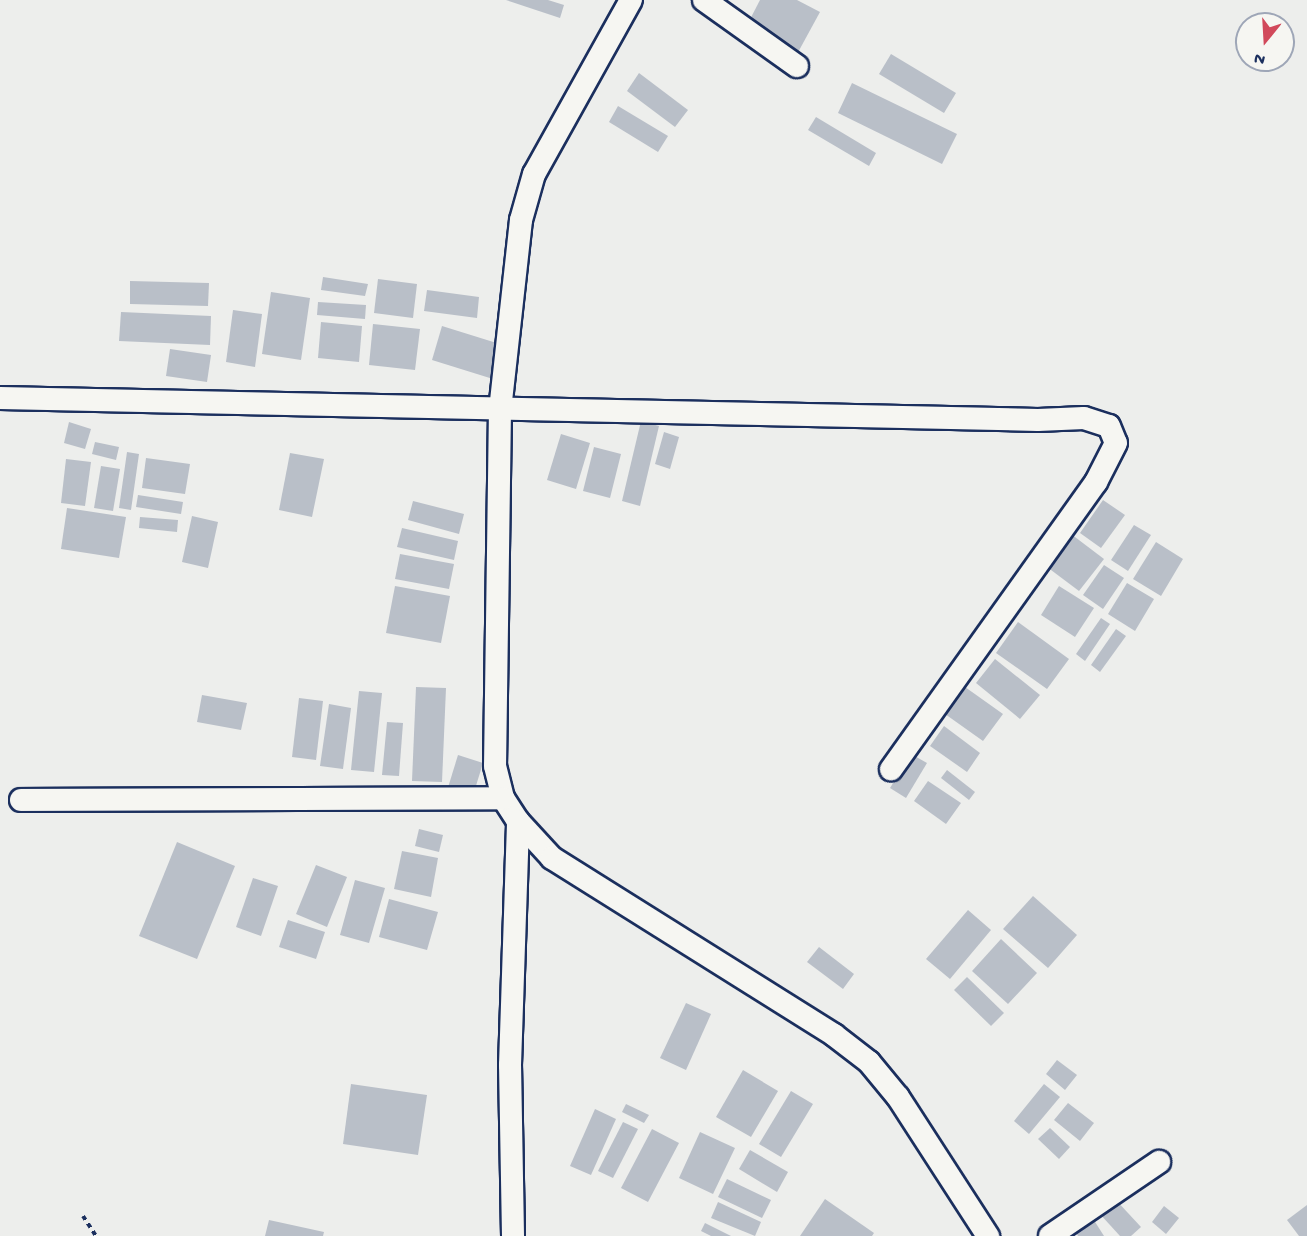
<!DOCTYPE html>
<style>
body{margin:0}
#map{position:relative;width:1307px;height:1236px;overflow:hidden;background:#edeeec;font-family:"Gochi Hand",sans-serif}
div>[style]{position:absolute}
.building>*{inset:0;background:#b9bfc8}
.path>*{height:4px;margin-top:-2px;transform-origin:0;background:repeating-linear-gradient(90deg,#1b2f5e 0 4.5px,transparent 0 9px)}
.roads{filter:drop-shadow(2px 0 #1b2f5e) drop-shadow(-2px 0 #1b2f5e) drop-shadow(0 2px #1b2f5e) drop-shadow(0 -2px #1b2f5e)}
.minor>*{height:22px;margin:-11px;padding:0 11px;transform-origin:11px;border-radius:11px;background:#f6f6f2}
span{translate:-50% -50%;white-space:nowrap;text-align:center;line-height:1.15;-webkit-text-stroke:4.5px #f6f6f2;paint-order:stroke}
.north{position:absolute;left:1235px;top:12px;width:60px;height:60px;box-sizing:border-box;background:#f6f6f2;border:2px solid #9ea6b7;border-radius:50%;rotate:198deg;font-size:16px;font-weight:700;line-height:24px;text-align:center;color:#1b2f5e}
.north::after{content:'';display:block;margin:auto;width:21px;height:27px;background:#d1495b;clip-path:polygon(50% 0,100% 100%,50% 72%,0 100%)}
</style>
<div id="map">
<div class="building">
<div style="clip-path:polygon(506px 0,548px 0,564px 5px,560px 18px)"></div>
<div style="clip-path:polygon(760px 0,797px 0,820px 12px,796px 56px,745px 29px)"></div>
<div style="clip-path:polygon(891px 54px,956px 93px,944px 113px,879px 74px)"></div>
<div style="clip-path:polygon(639px 73px,688px 110px,675px 127px,627px 91px)"></div>
<div style="clip-path:polygon(852px 83px,957px 134px,942px 164px,838px 113px)"></div>
<div style="clip-path:polygon(618px 106px,668px 136px,658px 152px,609px 122px)"></div>
<div style="clip-path:polygon(816px 117px,876px 153px,869px 166px,808px 130px)"></div>
<div style="clip-path:polygon(323px 277px,368px 284px,365px 296px,321px 290px)"></div>
<div style="clip-path:polygon(378px 279px,417px 284px,413px 318px,374px 313px)"></div>
<div style="clip-path:polygon(130px 281px,209px 283px,208px 306px,130px 304px)"></div>
<div style="clip-path:polygon(427px 290px,479px 297px,477px 318px,424px 311px)"></div>
<div style="clip-path:polygon(271px 292px,310px 298px,301px 360px,262px 354px)"></div>
<div style="clip-path:polygon(318px 302px,366px 305px,365px 319px,317px 315px)"></div>
<div style="clip-path:polygon(233px 310px,262px 314px,255px 367px,226px 362px)"></div>
<div style="clip-path:polygon(121px 312px,211px 316px,210px 345px,119px 341px)"></div>
<div style="clip-path:polygon(321px 322px,362px 326px,359px 362px,318px 358px)"></div>
<div style="clip-path:polygon(373px 324px,420px 329px,415px 370px,369px 365px)"></div>
<div style="clip-path:polygon(442px 326px,503px 345px,493px 379px,432px 360px)"></div>
<div style="clip-path:polygon(170px 349px,211px 355px,207px 382px,166px 376px)"></div>
<div style="clip-path:polygon(641px 421px,659px 426px,640px 506px,622px 501px)"></div>
<div style="clip-path:polygon(69px 422px,91px 429px,85px 449px,64px 443px)"></div>
<div style="clip-path:polygon(664px 432px,679px 437px,670px 469px,655px 464px)"></div>
<div style="clip-path:polygon(561px 434px,590px 443px,576px 489px,547px 480px)"></div>
<div style="clip-path:polygon(95px 442px,119px 447px,116px 460px,92px 454px)"></div>
<div style="clip-path:polygon(594px 447px,621px 454px,610px 498px,583px 491px)"></div>
<div style="clip-path:polygon(127px 452px,139px 454px,131px 510px,119px 508px)"></div>
<div style="clip-path:polygon(290px 453px,324px 459px,312px 517px,279px 510px)"></div>
<div style="clip-path:polygon(146px 458px,190px 464px,185px 494px,142px 488px)"></div>
<div style="clip-path:polygon(66px 459px,91px 462px,85px 506px,61px 503px)"></div>
<div style="clip-path:polygon(101px 466px,120px 469px,113px 511px,94px 508px)"></div>
<div style="clip-path:polygon(138px 495px,183px 502px,181px 514px,136px 507px)"></div>
<div style="clip-path:polygon(1103px 500px,1125px 515px,1101px 548px,1080px 533px)"></div>
<div style="clip-path:polygon(413px 501px,464px 514px,459px 534px,408px 520px)"></div>
<div style="clip-path:polygon(67px 508px,126px 517px,119px 558px,61px 549px)"></div>
<div style="clip-path:polygon(192px 516px,218px 522px,208px 568px,182px 562px)"></div>
<div style="clip-path:polygon(140px 517px,178px 520px,177px 532px,139px 528px)"></div>
<div style="clip-path:polygon(1134px 525px,1151px 535px,1128px 571px,1111px 560px)"></div>
<div style="clip-path:polygon(402px 528px,458px 541px,454px 560px,397px 547px)"></div>
<div style="clip-path:polygon(1071px 534px,1104px 559px,1079px 591px,1047px 567px)"></div>
<div style="clip-path:polygon(1156px 542px,1183px 559px,1161px 596px,1133px 579px)"></div>
<div style="clip-path:polygon(400px 554px,454px 564px,449px 589px,395px 579px)"></div>
<div style="clip-path:polygon(1104px 565px,1124px 578px,1103px 609px,1083px 595px)"></div>
<div style="clip-path:polygon(1127px 583px,1154px 599px,1135px 631px,1108px 614px)"></div>
<div style="clip-path:polygon(395px 586px,450px 596px,441px 643px,386px 633px)"></div>
<div style="clip-path:polygon(1059px 586px,1094px 608px,1075px 637px,1041px 615px)"></div>
<div style="clip-path:polygon(1101px 618px,1110px 624px,1085px 661px,1076px 654px)"></div>
<div style="clip-path:polygon(1018px 622px,1069px 659px,1047px 689px,996px 653px)"></div>
<div style="clip-path:polygon(1116px 629px,1126px 636px,1100px 672px,1091px 665px)"></div>
<div style="clip-path:polygon(995px 659px,1040px 695px,1020px 719px,976px 683px)"></div>
<div style="clip-path:polygon(416px 687px,446px 688px,442px 782px,412px 781px)"></div>
<div style="clip-path:polygon(965px 687px,1003px 714px,983px 741px,945px 714px)"></div>
<div style="clip-path:polygon(359px 691px,382px 693px,374px 772px,351px 770px)"></div>
<div style="clip-path:polygon(202px 695px,247px 703px,241px 730px,197px 722px)"></div>
<div style="clip-path:polygon(299px 698px,323px 701px,316px 760px,292px 757px)"></div>
<div style="clip-path:polygon(329px 704px,351px 708px,343px 769px,320px 766px)"></div>
<div style="clip-path:polygon(387px 722px,403px 723px,399px 776px,382px 775px)"></div>
<div style="clip-path:polygon(944px 726px,980px 753px,967px 772px,930px 746px)"></div>
<div style="clip-path:polygon(911px 754px,927px 763px,906px 798px,890px 788px)"></div>
<div style="clip-path:polygon(458px 755px,483px 763px,471px 802px,446px 794px)"></div>
<div style="clip-path:polygon(947px 770px,975px 792px,969px 800px,941px 778px)"></div>
<div style="clip-path:polygon(928px 781px,961px 803px,946px 824px,914px 801px)"></div>
<div style="clip-path:polygon(419px 829px,443px 835px,439px 852px,415px 846px)"></div>
<div style="clip-path:polygon(177px 842px,235px 866px,197px 959px,139px 936px)"></div>
<div style="clip-path:polygon(402px 851px,438px 858px,431px 897px,394px 889px)"></div>
<div style="clip-path:polygon(316px 865px,347px 877px,327px 927px,296px 914px)"></div>
<div style="clip-path:polygon(253px 878px,278px 886px,261px 936px,236px 927px)"></div>
<div style="clip-path:polygon(355px 880px,385px 888px,369px 943px,340px 935px)"></div>
<div style="clip-path:polygon(1033px 896px,1077px 935px,1048px 968px,1003px 929px)"></div>
<div style="clip-path:polygon(389px 899px,438px 912px,427px 950px,379px 937px)"></div>
<div style="clip-path:polygon(968px 910px,991px 930px,950px 979px,926px 959px)"></div>
<div style="clip-path:polygon(288px 920px,325px 932px,316px 959px,279px 947px)"></div>
<div style="clip-path:polygon(1001px 939px,1037px 973px,1008px 1004px,972px 971px)"></div>
<div style="clip-path:polygon(819px 947px,854px 974px,843px 989px,807px 962px)"></div>
<div style="clip-path:polygon(967px 977px,1004px 1013px,991px 1026px,954px 990px)"></div>
<div style="clip-path:polygon(686px 1003px,711px 1014px,686px 1070px,660px 1058px)"></div>
<div style="clip-path:polygon(1057px 1060px,1077px 1075px,1065px 1090px,1046px 1074px)"></div>
<div style="clip-path:polygon(743px 1070px,778px 1091px,751px 1137px,716px 1117px)"></div>
<div style="clip-path:polygon(351px 1084px,427px 1095px,418px 1155px,343px 1144px)"></div>
<div style="clip-path:polygon(1044px 1084px,1060px 1097px,1029px 1134px,1014px 1121px)"></div>
<div style="clip-path:polygon(791px 1091px,813px 1104px,781px 1157px,759px 1144px)"></div>
<div style="clip-path:polygon(1068px 1103px,1094px 1123px,1080px 1141px,1054px 1120px)"></div>
<div style="clip-path:polygon(626px 1104px,649px 1115px,644px 1123px,622px 1112px)"></div>
<div style="clip-path:polygon(595px 1109px,616px 1119px,591px 1175px,570px 1166px)"></div>
<div style="clip-path:polygon(623px 1122px,638px 1129px,613px 1178px,598px 1171px)"></div>
<div style="clip-path:polygon(1050px 1128px,1070px 1147px,1059px 1159px,1038px 1139px)"></div>
<div style="clip-path:polygon(652px 1129px,679px 1143px,648px 1202px,621px 1188px)"></div>
<div style="clip-path:polygon(700px 1132px,735px 1148px,713px 1194px,679px 1178px)"></div>
<div style="clip-path:polygon(750px 1150px,788px 1172px,777px 1192px,739px 1169px)"></div>
<div style="clip-path:polygon(727px 1179px,771px 1200px,762px 1218px,718px 1197px)"></div>
<div style="clip-path:polygon(825px 1199px,874px 1233px,872px 1236px,800px 1236px)"></div>
<div style="clip-path:polygon(1115px 1199px,1141px 1227px,1131px 1236px,1120px 1236px,1099px 1213px)"></div>
<div style="clip-path:polygon(718px 1202px,761px 1222px,755px 1236px,711px 1218px)"></div>
<div style="clip-path:polygon(1307px 1205px,1307px 1236px,1299px 1236px,1287px 1220px)"></div>
<div style="clip-path:polygon(1164px 1206px,1179px 1218px,1166px 1234px,1152px 1222px)"></div>
<div style="clip-path:polygon(1090px 1214px,1104px 1236px,1078px 1236px,1071px 1225px)"></div>
<div style="clip-path:polygon(269px 1220px,324px 1232px,323px 1236px,265px 1236px)"></div>
<div style="clip-path:polygon(705px 1223px,731px 1236px,711px 1236px,701px 1231px)"></div>
</div>
<div class="path">
<div style="left:83px;top:1216px;width:24px;rotate:57deg"></div>
</div>
<div class="roads">
<div class="minor">
<div style="left:631px;top:0;width:199px;rotate:119.1deg"></div>
<div style="left:534px;top:174px;width:48px;rotate:105.8deg"></div>
<div style="left:521px;top:220px;width:190px;rotate:96.3deg"></div>
<div style="left:500px;top:409px;width:357px;rotate:90.8deg"></div>
<div style="left:495px;top:766px;width:33px;rotate:76deg"></div>
<div style="left:503px;top:798px;width:27px;rotate:57deg"></div>
<div style="left:518px;top:821px;width:50px;rotate:47.4deg"></div>
<div style="left:552px;top:858px;width:333px;rotate:32.1deg"></div>
<div style="left:834px;top:1035px;width:44px;rotate:37.6deg"></div>
<div style="left:869px;top:1062px;width:45px;rotate:50.4deg"></div>
<div style="left:898px;top:1097px;width:166px;rotate:57.1deg"></div>
<div style="left:704px;top:0;width:114px;rotate:35.4deg"></div>
<div style="left:0;top:398px;width:1038px;rotate:1.21deg"></div>
<div style="left:1038px;top:420px;width:46px;rotate:-2.5deg"></div>
<div style="left:1084px;top:418px;width:26px;rotate:18deg"></div>
<div style="left:1109px;top:426px;width:18px;rotate:68deg"></div>
<div style="left:1116px;top:443px;width:44px;rotate:117.1deg"></div>
<div style="left:1096px;top:482px;width:353px;rotate:125.5deg"></div>
<div style="left:21px;top:800px;width:482px;rotate:-0.2deg"></div>
<div style="left:513px;top:1236px;width:171px;rotate:-91deg"></div>
<div style="left:510px;top:1065px;width:244px;rotate:-88.1deg"></div>
<div style="left:1050px;top:1236px;width:132px;rotate:-34.2deg"></div>
</div>
</div>
<div class="north">N</div>
</div>
